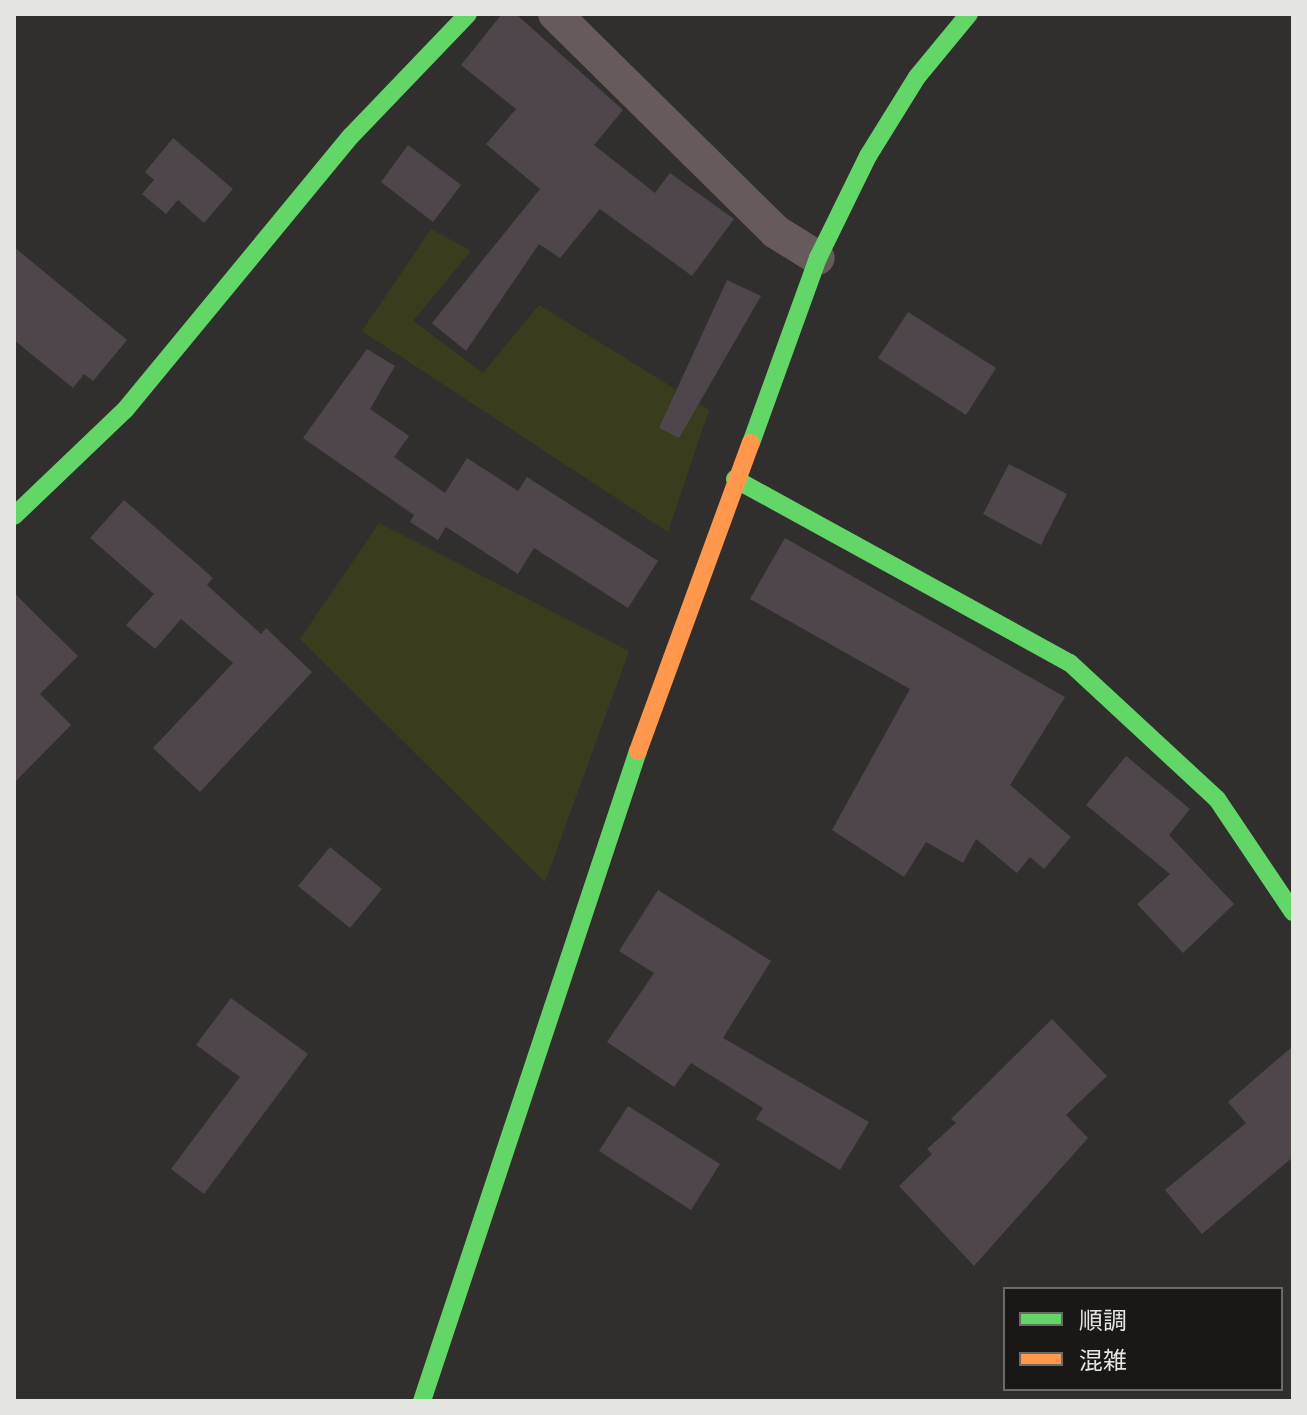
<!DOCTYPE html>
<meta charset="utf-8">
<style>
body{margin:0}
#map{position:relative;width:1307px;height:1415px;overflow:hidden;background:#302f2d;font-family:"Titillium Web","Noto Sans JP",sans-serif}
div>[style]{position:absolute}
.green>*{inset:0;background:#393d1e}
.building>*{inset:0;background:#4e464a}
.street>*{height:34px;margin:-17px;padding:0 17px;transform-origin:17px;border-radius:17px;background:#675a5b}
.fast>*{height:18px;margin:-9px;padding:0 9px;transform-origin:9px;border-radius:9px;background:#63d668}
.slow>*{height:18px;margin:-9px;padding:0 9px;transform-origin:9px;border-radius:9px;background:#ff974d}
span{translate:-50% -50%;white-space:nowrap;text-align:center;line-height:1.15;-webkit-text-stroke:8px #191816;paint-order:stroke}
.frame{position:absolute;inset:0;border:16px solid #e4e4e1;pointer-events:none}
.legend{position:absolute;left:1003px;top:1287px;width:280px;height:104px;box-sizing:border-box;background:#191816;border:2px solid #6a6a67;margin:0;padding:10px 14px;list-style:none;font-size:24px;color:#e4e4e1}
.legend li{display:flex;align-items:center;gap:16px;height:40px}
.legend b{width:40px;border:2px solid #6a6a67}
</style>
<div id="map">
<div class="green">
<div style="clip-path:polygon(431px 229px,471px 251px,413px 321px,483px 373px,539px 305px,709px 410px,668px 532px,362px 331px)"></div>
<div style="clip-path:polygon(379px 523px,629px 651px,545px 882px,300px 639px)"></div>
</div>
<div class="building">
<div style="clip-path:polygon(502px 14px,516px 14px,623px 110px,594px 145px,655px 193px,670px 173px,734px 219px,692px 276px,600px 209px,560px 258px,539px 244px,466px 351px,432px 323px,540px 189px,486px 144px,516px 109px,461px 65px)"></div>
<div style="clip-path:polygon(173px 138px,233px 189px,204px 223px,178px 200px,166px 214px,142px 194px,154px 180px,145px 172px)"></div>
<div style="clip-path:polygon(408px 145px,461px 185px,433px 222px,381px 182px)"></div>
<div style="clip-path:polygon(14px 247px,127px 340px,93px 381px,84px 374px,73px 388px,14px 340px)"></div>
<div style="clip-path:polygon(727px 280px,761px 296px,679px 438px,659px 428px)"></div>
<div style="clip-path:polygon(908px 312px,996px 368px,966px 415px,878px 358px)"></div>
<div style="clip-path:polygon(367px 349px,395px 366px,370px 409px,409px 436px,394px 457px,445px 493px,467px 458px,518px 491px,527px 477px,658px 561px,628px 608px,534px 548px,518px 574px,446px 527px,438px 540px,410px 522px,414px 515px,303px 438px)"></div>
<div style="clip-path:polygon(1009px 464px,1067px 494px,1041px 545px,983px 514px)"></div>
<div style="clip-path:polygon(124px 500px,213px 578px,207px 585px,261px 634px,266px 628px,312px 672px,200px 792px,153px 748px,233px 663px,181px 619px,155px 649px,126px 625px,154px 594px,90px 538px)"></div>
<div style="clip-path:polygon(785px 538px,1065px 697px,1010px 785px,1071px 837px,1044px 869px,1030px 857px,1017px 873px,976px 839px,963px 863px,926px 842px,904px 877px,832px 830px,910px 689px,750px 599px)"></div>
<div style="clip-path:polygon(14px 593px,78px 656px,40px 694px,71px 725px,14px 783px)"></div>
<div style="clip-path:polygon(1126px 756px,1190px 809px,1169px 835px,1234px 904px,1183px 953px,1137px 904px,1170px 874px,1086px 805px)"></div>
<div style="clip-path:polygon(330px 847px,382px 889px,350px 928px,298px 886px)"></div>
<div style="clip-path:polygon(658px 890px,771px 961px,723px 1038px,869px 1122px,840px 1170px,756px 1119px,763px 1108px,691px 1063px,674px 1087px,607px 1042px,654px 973px,619px 951px)"></div>
<div style="clip-path:polygon(231px 998px,308px 1054px,204px 1194px,171px 1169px,240px 1077px,196px 1045px)"></div>
<div style="clip-path:polygon(1052px 1019px,1107px 1076px,1066px 1115px,1088px 1138px,974px 1266px,899px 1186px,932px 1154px,927px 1149px,956px 1123px,951px 1119px)"></div>
<div style="clip-path:polygon(1293px 1046px,1293px 1157px,1202px 1234px,1165px 1190px,1246px 1123px,1228px 1102px)"></div>
<div style="clip-path:polygon(628px 1106px,720px 1164px,691px 1210px,599px 1151px)"></div>
</div>
<div class="street">
<div style="left:555px;top:14px;width:310px;rotate:44.6deg"></div>
<div style="left:776px;top:232px;width:49px;rotate:31.8deg"></div>
</div>
<div class="fast">
<div style="left:751px;top:443px;width:197px;rotate:-70.1deg"></div>
<div style="left:818px;top:258px;width:114px;rotate:-63.9deg"></div>
<div style="left:868px;top:156px;width:93px;rotate:-58.2deg"></div>
<div style="left:917px;top:77px;width:82px;rotate:-50.5deg"></div>
<div style="left:735px;top:479px;width:382px;rotate:28.8deg"></div>
<div style="left:1070px;top:663px;width:200px;rotate:42.8deg"></div>
<div style="left:1217px;top:799px;width:136px;rotate:56.1deg"></div>
<div style="left:14px;top:516px;width:153px;rotate:-43.7deg"></div>
<div style="left:125px;top:410px;width:355px;rotate:-50.5deg"></div>
<div style="left:351px;top:136px;width:169px;rotate:-46.2deg"></div>
<div style="left:422px;top:1401px;width:685px;rotate:-71.62deg"></div>
</div>
<div class="slow">
<div style="left:638px;top:751px;width:328px;rotate:-69.9deg"></div>
</div>
<div class="frame"></div>
<ul class="legend">
<li><b style="height:10px;background:#63d668"></b>順調</li>
<li><b style="height:10px;background:#ff974d"></b>混雑</li>
</ul>
</div>
